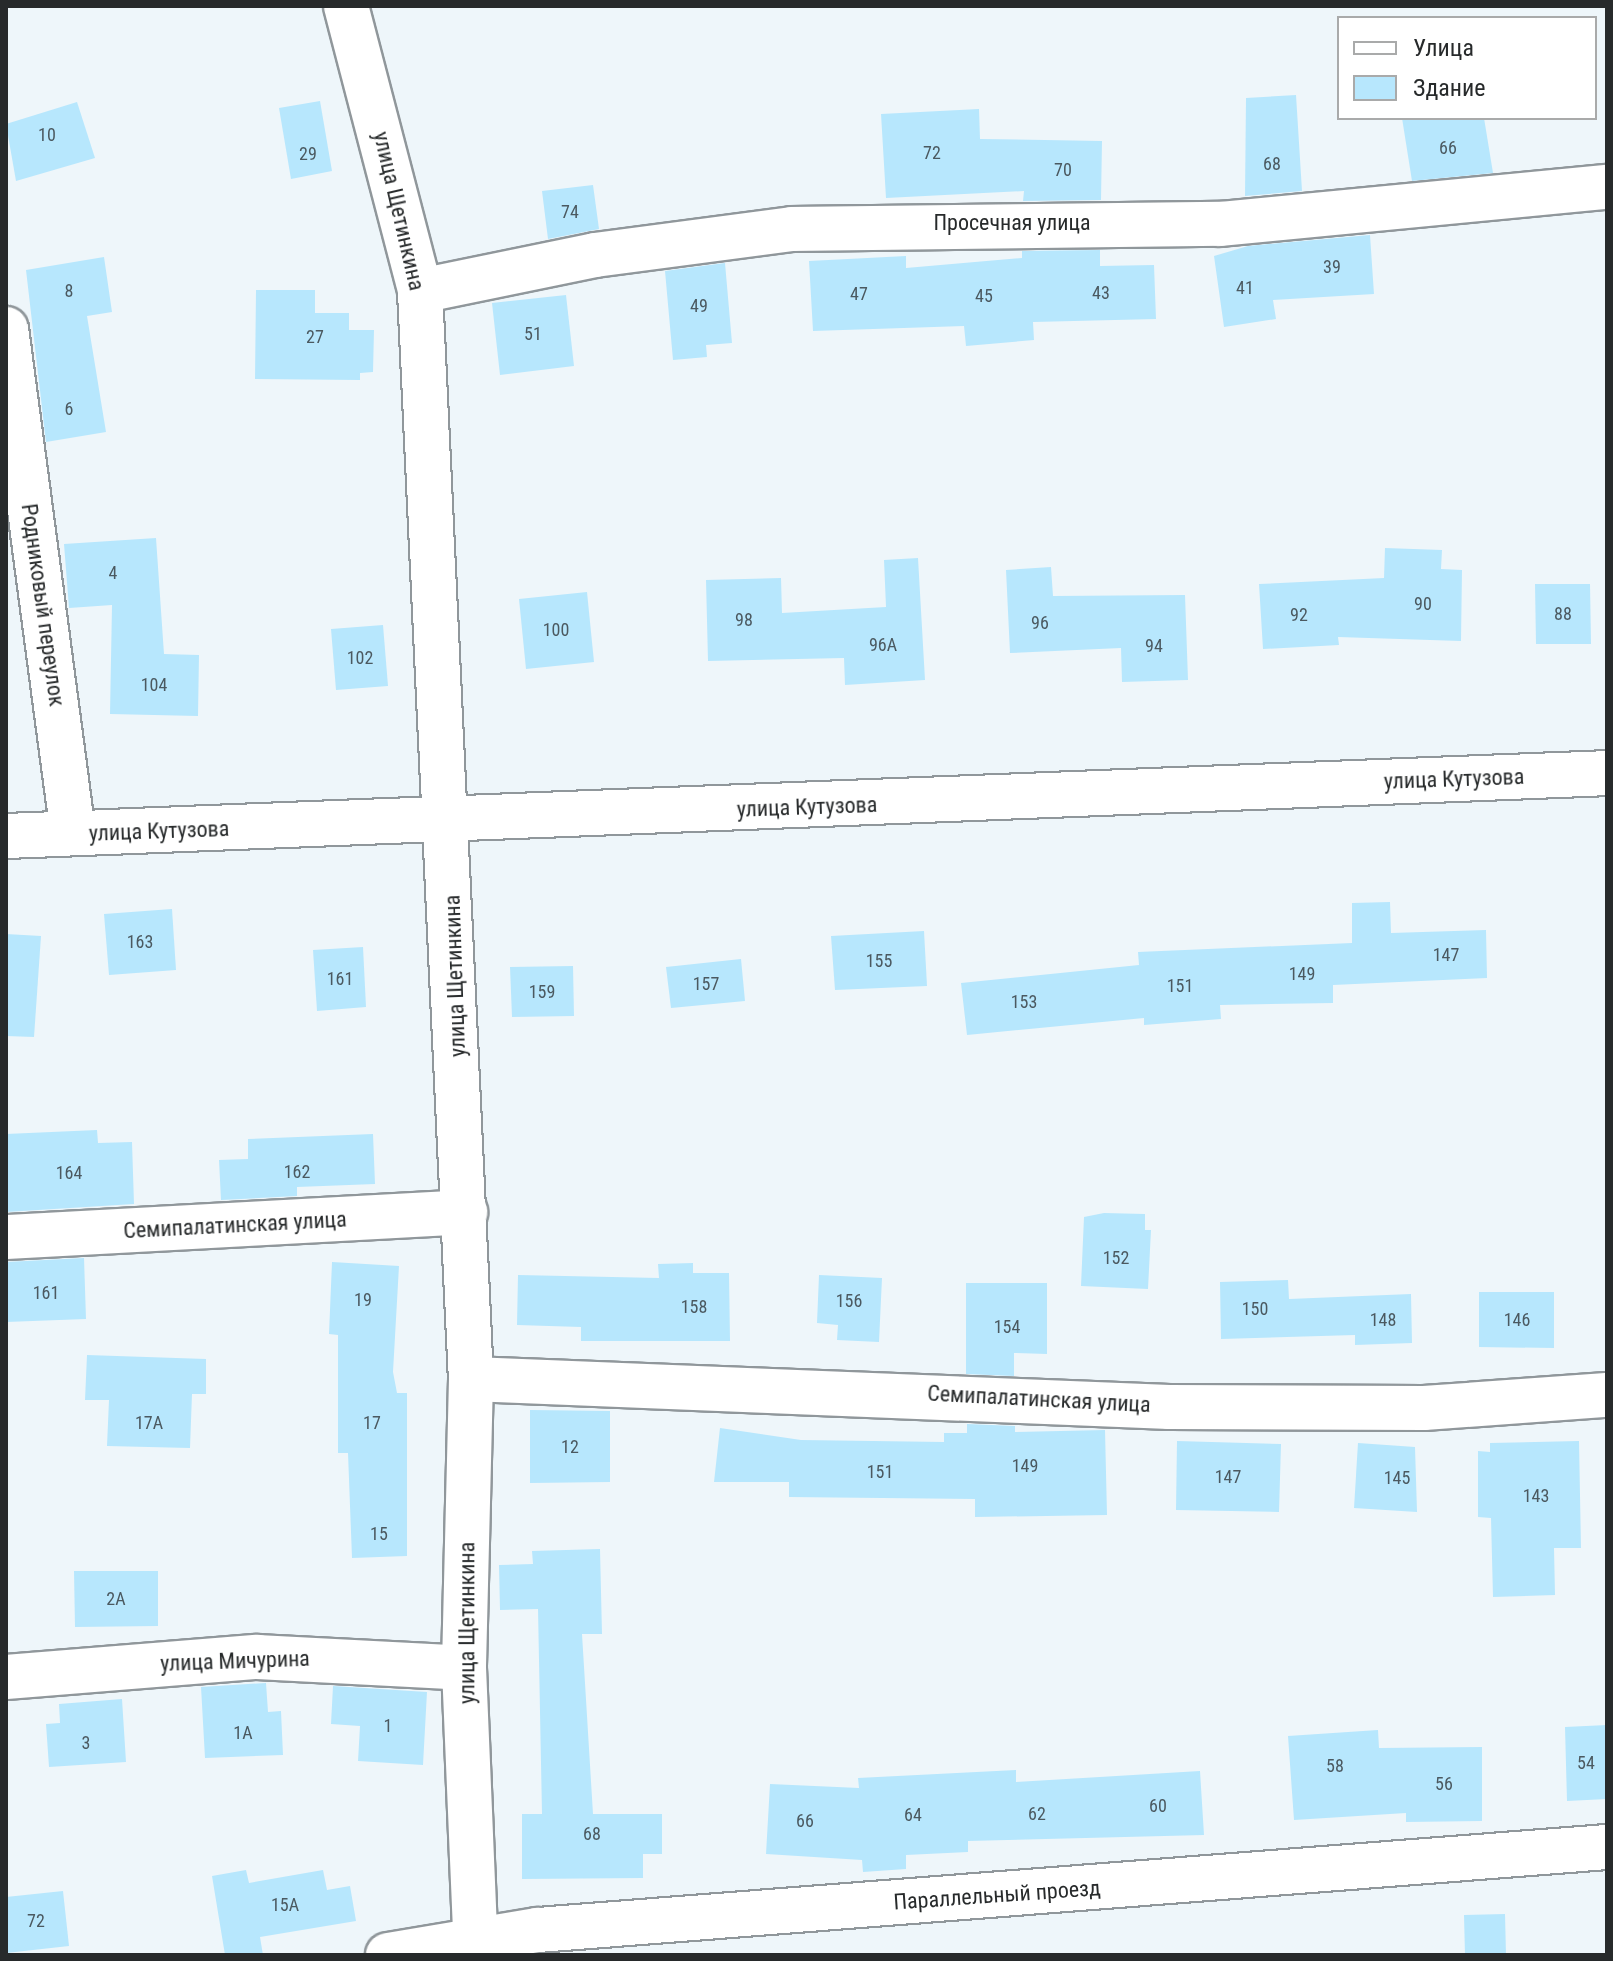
<!DOCTYPE html>
<meta charset="utf-8">
<style>
body{margin:0}
#map{position:relative;width:1613px;height:1961px;overflow:hidden;background:#eef6fa;font-family:"Roboto Condensed",sans-serif}
div>[style]{position:absolute}
.building>*{inset:0;background:#b7e7fd}
.roads{filter:drop-shadow(2px 0 #90979b) drop-shadow(-2px 0 #90979b) drop-shadow(0 2px #90979b) drop-shadow(0 -2px #90979b)}
.minor>*{height:44px;margin:-22px;padding:0 22px;transform-origin:22px;border-radius:22px;background:#fff}
.secondary>*{height:44px;margin:-22px;padding:0 22px;transform-origin:22px;border-radius:22px;background:#fff}
span{translate:-50% -50%;white-space:nowrap;text-align:center;line-height:1.15;-webkit-text-stroke:7px #fff;paint-order:stroke}
.number-label{font-size:18px;color:#4b5960}
.number-label span{-webkit-text-stroke-width:0}
.street-label{font-size:22px;color:#272a2b}
.frame{position:absolute;inset:0;border:8px solid #272a2b;pointer-events:none}
.legend{position:absolute;left:1337px;top:16px;width:260px;height:104px;box-sizing:border-box;background:#fff;border:2px solid #a9aaaa;margin:0;padding:10px 14px;list-style:none;font-size:24px;color:#272a2b}
.legend li{display:flex;align-items:center;gap:16px;height:40px}
.legend b{width:40px;border:2px solid #a9aaaa}
</style>
<div id="map">
<div class="building">
<div style="clip-path:polygon(1296px 95px,1302px 191px,1245px 196px,1246px 98px)"></div>
<div style="clip-path:polygon(320px 101px,332px 171px,291px 179px,279px 108px)"></div>
<div style="clip-path:polygon(77px 102px,95px 158px,16px 181px,6px 124px)"></div>
<div style="clip-path:polygon(979px 109px,980px 139px,1102px 141px,1101px 200px,1023px 201px,1024px 191px,886px 198px,881px 114px)"></div>
<div style="clip-path:polygon(1402px 118px,1484px 118px,1493px 173px,1412px 181px)"></div>
<div style="clip-path:polygon(593px 185px,599px 229px,548px 239px,542px 191px)"></div>
<div style="clip-path:polygon(1370px 235px,1374px 294px,1273px 300px,1276px 319px,1224px 327px,1214px 256px,1248px 246px)"></div>
<div style="clip-path:polygon(1100px 250px,1100px 266px,1154px 265px,1156px 319px,1033px 322px,1034px 340px,966px 346px,964px 326px,813px 331px,809px 261px,906px 256px,906px 268px,1022px 258px,1022px 251px)"></div>
<div style="clip-path:polygon(104px 257px,112px 312px,87px 316px,106px 432px,46px 442px,26px 270px)"></div>
<div style="clip-path:polygon(725px 263px,732px 343px,706px 345px,707px 357px,673px 360px,665px 271px)"></div>
<div style="clip-path:polygon(256px 290px,315px 290px,315px 313px,349px 313px,349px 330px,374px 330px,373px 372px,360px 373px,360px 380px,255px 379px)"></div>
<div style="clip-path:polygon(566px 295px,574px 366px,500px 375px,492px 303px)"></div>
<div style="clip-path:polygon(156px 538px,164px 654px,199px 655px,198px 716px,110px 714px,112px 605px,69px 608px,64px 544px)"></div>
<div style="clip-path:polygon(1385px 548px,1442px 550px,1441px 569px,1462px 570px,1461px 641px,1338px 637px,1339px 645px,1263px 649px,1259px 584px,1384px 578px)"></div>
<div style="clip-path:polygon(918px 558px,925px 680px,845px 685px,844px 658px,708px 661px,706px 580px,781px 578px,782px 613px,886px 607px,884px 560px)"></div>
<div style="clip-path:polygon(1051px 567px,1053px 596px,1185px 595px,1188px 680px,1122px 682px,1121px 648px,1010px 653px,1006px 570px)"></div>
<div style="clip-path:polygon(1535px 584px,1590px 584px,1591px 644px,1536px 644px)"></div>
<div style="clip-path:polygon(587px 592px,594px 662px,526px 669px,519px 599px)"></div>
<div style="clip-path:polygon(383px 625px,388px 686px,336px 690px,331px 629px)"></div>
<div style="clip-path:polygon(1390px 902px,1391px 933px,1486px 930px,1487px 978px,1333px 985px,1333px 1003px,1220px 1005px,1221px 1019px,1144px 1025px,1144px 1018px,967px 1035px,961px 983px,1139px 965px,1138px 952px,1352px 943px,1352px 903px)"></div>
<div style="clip-path:polygon(172px 909px,176px 970px,109px 975px,104px 914px)"></div>
<div style="clip-path:polygon(924px 931px,927px 986px,835px 990px,831px 936px)"></div>
<div style="clip-path:polygon(6px 934px,41px 936px,34px 1037px,6px 1036px)"></div>
<div style="clip-path:polygon(363px 947px,366px 1007px,317px 1011px,313px 950px)"></div>
<div style="clip-path:polygon(741px 959px,745px 1001px,671px 1008px,666px 967px)"></div>
<div style="clip-path:polygon(573px 966px,574px 1016px,512px 1017px,510px 967px)"></div>
<div style="clip-path:polygon(97px 1130px,98px 1143px,132px 1142px,134px 1204px,6px 1212px,6px 1134px)"></div>
<div style="clip-path:polygon(373px 1134px,375px 1184px,297px 1187px,297px 1196px,221px 1200px,219px 1160px,248px 1159px,248px 1139px)"></div>
<div style="clip-path:polygon(1104px 1213px,1145px 1214px,1145px 1230px,1151px 1230px,1148px 1289px,1081px 1286px,1084px 1217px)"></div>
<div style="clip-path:polygon(84px 1258px,86px 1319px,6px 1322px,6px 1262px)"></div>
<div style="clip-path:polygon(332px 1262px,399px 1266px,393px 1372px,397px 1393px,407px 1393px,407px 1556px,352px 1558px,348px 1453px,338px 1453px,338px 1335px,329px 1334px)"></div>
<div style="clip-path:polygon(693px 1263px,693px 1273px,729px 1273px,730px 1341px,581px 1341px,581px 1327px,517px 1325px,518px 1275px,659px 1278px,658px 1264px)"></div>
<div style="clip-path:polygon(819px 1275px,882px 1278px,879px 1342px,837px 1340px,838px 1325px,817px 1323px)"></div>
<div style="clip-path:polygon(1288px 1280px,1289px 1299px,1411px 1294px,1412px 1343px,1355px 1345px,1355px 1335px,1221px 1339px,1220px 1282px)"></div>
<div style="clip-path:polygon(966px 1283px,1047px 1283px,1047px 1354px,1014px 1353px,1014px 1376px,966px 1374px)"></div>
<div style="clip-path:polygon(1479px 1292px,1554px 1292px,1554px 1348px,1479px 1347px)"></div>
<div style="clip-path:polygon(87px 1355px,206px 1359px,206px 1394px,192px 1394px,190px 1448px,107px 1446px,109px 1400px,85px 1400px)"></div>
<div style="clip-path:polygon(530px 1410px,610px 1411px,610px 1482px,530px 1483px)"></div>
<div style="clip-path:polygon(967px 1424px,1015px 1426px,1015px 1432px,1105px 1430px,1107px 1515px,975px 1517px,975px 1499px,789px 1497px,789px 1482px,714px 1482px,720px 1428px,801px 1440px,944px 1442px,944px 1433px,967px 1433px)"></div>
<div style="clip-path:polygon(1177px 1441px,1281px 1444px,1279px 1512px,1176px 1510px)"></div>
<div style="clip-path:polygon(1579px 1441px,1581px 1548px,1554px 1548px,1555px 1595px,1493px 1597px,1491px 1518px,1478px 1517px,1478px 1451px,1490px 1452px,1490px 1443px)"></div>
<div style="clip-path:polygon(1358px 1443px,1415px 1447px,1417px 1512px,1354px 1508px)"></div>
<div style="clip-path:polygon(600px 1549px,602px 1634px,582px 1634px,593px 1814px,662px 1814px,662px 1854px,643px 1854px,643px 1878px,522px 1879px,522px 1814px,542px 1814px,538px 1609px,500px 1610px,499px 1565px,533px 1564px,532px 1551px)"></div>
<div style="clip-path:polygon(74px 1571px,158px 1571px,158px 1626px,75px 1627px)"></div>
<div style="clip-path:polygon(266px 1683px,268px 1712px,281px 1711px,283px 1755px,205px 1758px,201px 1687px)"></div>
<div style="clip-path:polygon(333px 1686px,427px 1692px,423px 1765px,358px 1761px,360px 1726px,331px 1724px)"></div>
<div style="clip-path:polygon(122px 1699px,126px 1762px,49px 1767px,46px 1724px,60px 1723px,59px 1704px)"></div>
<div style="clip-path:polygon(1607px 1725px,1607px 1799px,1567px 1801px,1565px 1727px)"></div>
<div style="clip-path:polygon(1378px 1730px,1379px 1748px,1482px 1747px,1482px 1821px,1406px 1822px,1406px 1813px,1294px 1820px,1288px 1736px)"></div>
<div style="clip-path:polygon(1016px 1770px,1016px 1782px,1200px 1771px,1204px 1835px,968px 1841px,968px 1852px,906px 1855px,906px 1869px,863px 1872px,862px 1860px,766px 1854px,770px 1784px,859px 1788px,858px 1778px)"></div>
<div style="clip-path:polygon(246px 1870px,249px 1883px,323px 1870px,327px 1890px,350px 1886px,356px 1921px,260px 1937px,263px 1955px,225px 1955px,212px 1876px)"></div>
<div style="clip-path:polygon(63px 1891px,69px 1946px,6px 1953px,6px 1897px)"></div>
<div style="clip-path:polygon(1505px 1914px,1506px 1955px,1465px 1955px,1464px 1915px)"></div>
</div>
<div class="roads">
<div class="minor">
<div style="left:346px;top:6px;width:294px;rotate:75.4deg"></div>
<div style="left:420px;top:291px;width:1089px;rotate:87.32deg"></div>
<div style="left:471px;top:1379px;width:289px;rotate:91.4deg"></div>
<div style="left:464px;top:1668px;width:287px;rotate:87.6deg"></div>
<div style="left:420px;top:291px;width:179px;rotate:-11.6deg"></div>
<div style="left:595px;top:255px;width:199px;rotate:-7.5deg"></div>
<div style="left:792px;top:229px;width:428px;rotate:-0.7deg"></div>
<div style="left:1220px;top:224px;width:389px;rotate:-5.5deg"></div>
<div style="left:6px;top:329px;width:508px;rotate:82.43deg"></div>
<div style="left:6px;top:1237px;width:460px;rotate:-3.1deg"></div>
<div style="left:471px;top:1379px;width:699px;rotate:2.3deg"></div>
<div style="left:1169px;top:1407px;width:255px;rotate:0.2deg"></div>
<div style="left:1424px;top:1408px;width:183px;rotate:-4.1deg"></div>
<div style="left:6px;top:1677px;width:252px;rotate:-4.6deg"></div>
<div style="left:257px;top:1657px;width:207px;rotate:3deg"></div>
<div style="left:388px;top:1955px;width:152px;rotate:-9.5deg"></div>
<div style="left:538px;top:1930px;width:1072px;rotate:-4.44deg"></div>
</div>
<div class="secondary">
<div style="left:6px;top:836px;width:1602px;rotate:-2.25deg"></div>
</div>
</div>
<div class="number-label">
<span style="left:47px;top:135px">10</span>
<span style="left:1448px;top:148px">66</span>
<span style="left:932px;top:153px">72</span>
<span style="left:308px;top:154px">29</span>
<span style="left:1272px;top:164px">68</span>
<span style="left:1063px;top:170px">70</span>
<span style="left:570px;top:212px">74</span>
<span style="left:1332px;top:267px">39</span>
<span style="left:1245px;top:288px">41</span>
<span style="left:69px;top:291px">8</span>
<span style="left:1101px;top:293px">43</span>
<span style="left:859px;top:294px">47</span>
<span style="left:984px;top:296px">45</span>
<span style="left:699px;top:306px">49</span>
<span style="left:533px;top:334px">51</span>
<span style="left:315px;top:337px">27</span>
<span style="left:69px;top:409px">6</span>
<span style="left:113px;top:573px">4</span>
<span style="left:1423px;top:604px">90</span>
<span style="left:1563px;top:614px">88</span>
<span style="left:1299px;top:615px">92</span>
<span style="left:744px;top:620px">98</span>
<span style="left:1040px;top:623px">96</span>
<span style="left:556px;top:630px">100</span>
<span style="left:883px;top:645px">96А</span>
<span style="left:1154px;top:646px">94</span>
<span style="left:360px;top:658px">102</span>
<span style="left:154px;top:685px">104</span>
<span style="left:140px;top:942px">163</span>
<span style="left:1446px;top:955px">147</span>
<span style="left:879px;top:961px">155</span>
<span style="left:1302px;top:974px">149</span>
<span style="left:340px;top:979px">161</span>
<span style="left:706px;top:984px">157</span>
<span style="left:1180px;top:986px">151</span>
<span style="left:542px;top:992px">159</span>
<span style="left:1024px;top:1002px">153</span>
<span style="left:297px;top:1172px">162</span>
<span style="left:69px;top:1173px">164</span>
<span style="left:1116px;top:1258px">152</span>
<span style="left:46px;top:1293px">161</span>
<span style="left:363px;top:1300px">19</span>
<span style="left:849px;top:1301px">156</span>
<span style="left:694px;top:1307px">158</span>
<span style="left:1255px;top:1309px">150</span>
<span style="left:1383px;top:1320px">148</span>
<span style="left:1517px;top:1320px">146</span>
<span style="left:1007px;top:1327px">154</span>
<span style="left:149px;top:1423px">17А</span>
<span style="left:372px;top:1423px">17</span>
<span style="left:570px;top:1447px">12</span>
<span style="left:1025px;top:1466px">149</span>
<span style="left:880px;top:1472px">151</span>
<span style="left:1228px;top:1477px">147</span>
<span style="left:1397px;top:1478px">145</span>
<span style="left:1536px;top:1496px">143</span>
<span style="left:379px;top:1534px">15</span>
<span style="left:116px;top:1599px">2А</span>
<span style="left:388px;top:1726px">1</span>
<span style="left:243px;top:1733px">1А</span>
<span style="left:86px;top:1743px">3</span>
<span style="left:1586px;top:1763px">54</span>
<span style="left:1335px;top:1766px">58</span>
<span style="left:1444px;top:1784px">56</span>
<span style="left:1158px;top:1806px">60</span>
<span style="left:1037px;top:1814px">62</span>
<span style="left:913px;top:1815px">64</span>
<span style="left:805px;top:1821px">66</span>
<span style="left:592px;top:1834px">68</span>
<span style="left:285px;top:1905px">15А</span>
<span style="left:36px;top:1921px">72</span>
</div>
<div class="street-label">
<span style="left:399px;top:211px;rotate:77deg">улица Щетинкина</span>
<span style="left:1012px;top:223px">Просечная улица</span>
<span style="left:43px;top:605px;rotate:82deg">Родниковый переулок</span>
<span style="left:1454px;top:779px;rotate:-2deg">улица Кутузова</span>
<span style="left:807px;top:807px;rotate:-2deg">улица Кутузова</span>
<span style="left:159px;top:831px;rotate:-2deg">улица Кутузова</span>
<span style="left:455px;top:976px;rotate:-92deg">улица Щетинкина</span>
<span style="left:235px;top:1225px;rotate:-3deg">Семипалатинская улица</span>
<span style="left:1039px;top:1399px;rotate:3deg">Семипалатинская улица</span>
<span style="left:467px;top:1623px;rotate:-90deg">улица Щетинкина</span>
<span style="left:235px;top:1661px;rotate:-2deg">улица Мичурина</span>
<span style="left:997px;top:1895px;rotate:-4deg">Параллельный проезд</span>
</div>
<div class="frame"></div>
<ul class="legend">
<li><b style="height:10px;background:#fff"></b>Улица</li>
<li><b style="height:22px;background:#b7e7fd"></b>Здание</li>
</ul>
</div>
